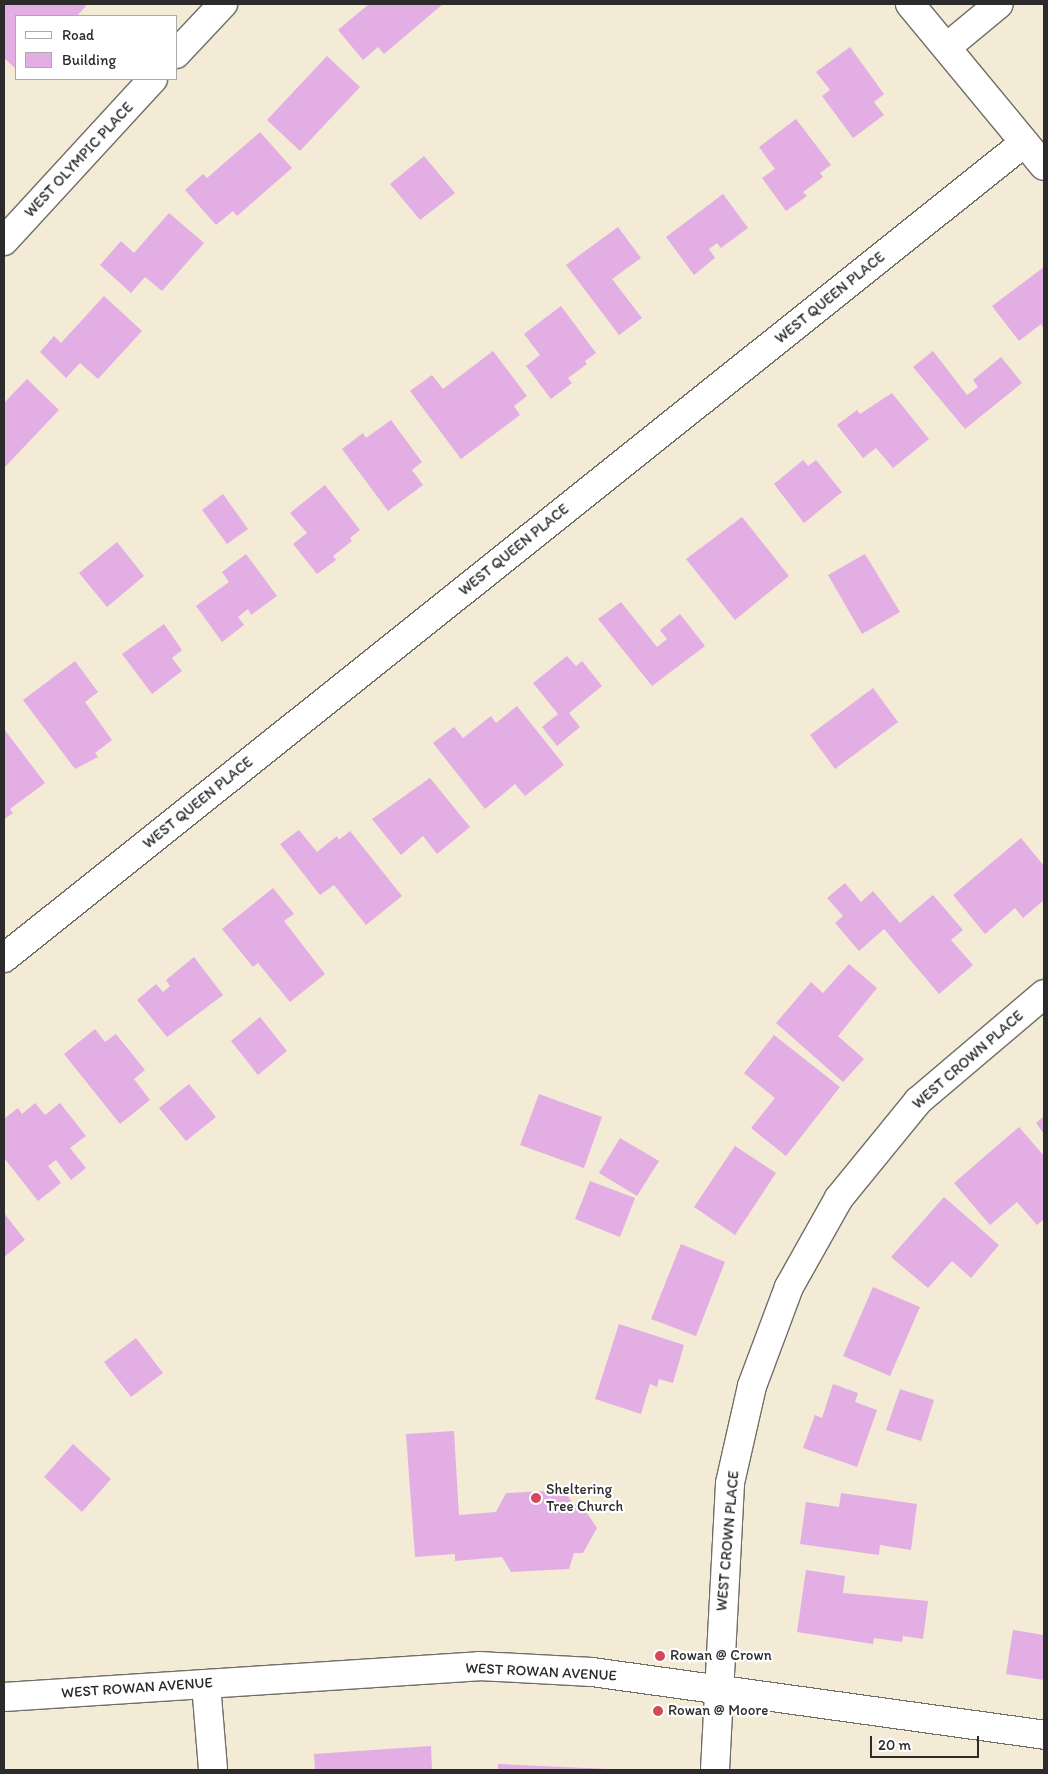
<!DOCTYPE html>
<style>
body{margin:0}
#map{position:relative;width:1048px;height:1774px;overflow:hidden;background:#f3ebd6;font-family:Itim,sans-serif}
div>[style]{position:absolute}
.building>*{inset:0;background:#e2aee4}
.roads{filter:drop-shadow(1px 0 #716e67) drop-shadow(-1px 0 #716e67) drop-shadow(0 1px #716e67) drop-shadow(0 -1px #716e67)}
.minor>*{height:28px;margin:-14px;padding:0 14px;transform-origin:14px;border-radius:14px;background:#fff}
.tertiary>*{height:28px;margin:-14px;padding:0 14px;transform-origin:14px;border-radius:14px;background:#fff}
.dots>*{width:14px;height:14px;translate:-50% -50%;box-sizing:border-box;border:2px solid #fff;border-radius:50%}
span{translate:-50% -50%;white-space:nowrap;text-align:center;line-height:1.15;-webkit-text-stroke:4.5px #fff;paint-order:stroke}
.street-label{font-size:15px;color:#2b2b2b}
.poi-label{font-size:15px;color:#2b2b2b}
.left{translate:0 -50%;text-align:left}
.frame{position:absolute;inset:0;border:5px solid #2b2b2b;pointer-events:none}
.legend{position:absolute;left:15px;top:15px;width:162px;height:65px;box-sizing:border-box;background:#fff;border:1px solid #aaa;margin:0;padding:6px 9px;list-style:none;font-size:15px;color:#2b2b2b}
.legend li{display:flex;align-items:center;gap:10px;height:25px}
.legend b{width:25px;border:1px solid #aaa}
.scale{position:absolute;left:870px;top:1736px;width:109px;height:22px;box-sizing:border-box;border:2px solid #2b2b2b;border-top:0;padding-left:6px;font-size:15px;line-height:18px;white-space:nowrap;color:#2b2b2b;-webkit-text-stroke:4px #fff;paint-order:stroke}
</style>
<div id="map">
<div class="building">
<div style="clip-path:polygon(4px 4px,83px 4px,86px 6px,77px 16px,16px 16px,16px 69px,4px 58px)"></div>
<div style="clip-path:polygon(369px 4px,443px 4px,384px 54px,378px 47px,363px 60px,338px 30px)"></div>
<div style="clip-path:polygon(850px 47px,884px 94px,874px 102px,884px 115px,853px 138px,822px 96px,830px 90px,816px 72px)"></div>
<div style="clip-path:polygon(327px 56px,360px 87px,300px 151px,267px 120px)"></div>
<div style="clip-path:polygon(796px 119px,831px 165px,820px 173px,823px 177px,803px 192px,807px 196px,786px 211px,762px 178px,775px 169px,759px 147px)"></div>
<div style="clip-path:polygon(260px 132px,292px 168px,237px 216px,233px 211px,216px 225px,185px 190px,203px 174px,207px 178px)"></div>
<div style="clip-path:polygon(424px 156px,455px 193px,420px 220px,390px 184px)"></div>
<div style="clip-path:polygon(723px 194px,748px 228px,721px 248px,717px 243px,709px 249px,715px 258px,694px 275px,666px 237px)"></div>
<div style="clip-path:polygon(169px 213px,204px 243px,162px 291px,145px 277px,131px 293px,100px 265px,121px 241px,134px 253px)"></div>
<div style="clip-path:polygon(618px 227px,641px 258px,612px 279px,642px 318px,619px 335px,566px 265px)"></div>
<div style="clip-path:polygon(1044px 267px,1044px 329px,1041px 324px,1019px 341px,992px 306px)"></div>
<div style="clip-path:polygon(104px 296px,142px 331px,98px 379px,80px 363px,66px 378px,40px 352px,54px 336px,61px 343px)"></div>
<div style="clip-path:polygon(561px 306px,596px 353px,585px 361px,587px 364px,568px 378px,572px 383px,551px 399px,526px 366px,540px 355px,524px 334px)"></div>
<div style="clip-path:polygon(493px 351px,527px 396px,514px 406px,520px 415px,461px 459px,410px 391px,432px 375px,443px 389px)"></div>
<div style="clip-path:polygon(933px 351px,967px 395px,978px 387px,973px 380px,1001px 357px,1022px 383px,965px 429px,913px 367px)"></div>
<div style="clip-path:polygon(27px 379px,59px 410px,4px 468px,4px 403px)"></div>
<div style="clip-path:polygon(892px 393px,929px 439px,893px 468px,876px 448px,863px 458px,837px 425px,857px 410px,860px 414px)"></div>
<div style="clip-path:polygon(391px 420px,422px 462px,412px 470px,423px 485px,388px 511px,342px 449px,363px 433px,366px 438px)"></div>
<div style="clip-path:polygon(803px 460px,808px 466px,816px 460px,842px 492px,804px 523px,774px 484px)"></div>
<div style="clip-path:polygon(325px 485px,360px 530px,350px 538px,352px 541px,333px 556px,336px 560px,317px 574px,293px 544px,307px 533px,290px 513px)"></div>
<div style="clip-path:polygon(223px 494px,248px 529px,227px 544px,202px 510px)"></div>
<div style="clip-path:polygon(742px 517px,789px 576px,735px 620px,686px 559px)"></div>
<div style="clip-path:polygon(117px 542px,144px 576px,107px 607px,79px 573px)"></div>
<div style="clip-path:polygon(246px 554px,277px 596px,251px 615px,248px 609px,238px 617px,244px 625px,222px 642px,196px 606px,229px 582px,222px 572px)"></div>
<div style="clip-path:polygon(865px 554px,900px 612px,862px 634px,828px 575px)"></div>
<div style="clip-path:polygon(621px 602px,657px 647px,667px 639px,660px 630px,680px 614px,705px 646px,652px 686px,598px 619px)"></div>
<div style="clip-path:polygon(164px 624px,182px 650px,172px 658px,182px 671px,152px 694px,122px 654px)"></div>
<div style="clip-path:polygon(567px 656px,576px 666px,582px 661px,602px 686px,569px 713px,580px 727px,557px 746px,542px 727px,558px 714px,533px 683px)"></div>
<div style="clip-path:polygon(75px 661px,98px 692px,85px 702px,112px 740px,95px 753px,98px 757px,75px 769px,23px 700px)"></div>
<div style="clip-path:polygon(873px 688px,898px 722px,835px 769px,810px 735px)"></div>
<div style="clip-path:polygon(517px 706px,564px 765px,525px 796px,515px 784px,485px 809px,433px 743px,454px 727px,463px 738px,491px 716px,496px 723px)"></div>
<div style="clip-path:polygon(4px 729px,45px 783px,10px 809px,13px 813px,4px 819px)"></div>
<div style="clip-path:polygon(430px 778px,470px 827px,437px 854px,423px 836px,401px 855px,372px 819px)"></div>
<div style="clip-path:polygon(299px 830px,317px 852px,337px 836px,339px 840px,350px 831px,402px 896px,366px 925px,334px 885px,320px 895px,280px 844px)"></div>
<div style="clip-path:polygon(1021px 838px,1044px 866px,1044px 900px,1023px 918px,1015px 908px,985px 934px,953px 895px)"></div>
<div style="clip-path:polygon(845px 883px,861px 902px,873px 891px,900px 923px,933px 895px,963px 930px,951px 940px,973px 965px,939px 994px,884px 929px,859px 951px,835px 923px,843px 916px,827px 898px)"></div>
<div style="clip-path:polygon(273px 888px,294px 914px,284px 921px,325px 974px,290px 1002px,258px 963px,253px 967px,222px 929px)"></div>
<div style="clip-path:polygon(194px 957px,223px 995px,167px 1037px,137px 1000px,156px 984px,163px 992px,170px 986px,166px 980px)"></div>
<div style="clip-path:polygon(849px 964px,877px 988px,838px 1036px,864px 1059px,843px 1082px,776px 1023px,811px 982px,823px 993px)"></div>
<div style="clip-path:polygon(260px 1017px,287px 1051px,258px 1075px,231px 1041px)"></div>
<div style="clip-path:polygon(95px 1029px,105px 1042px,116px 1034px,145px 1070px,134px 1079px,150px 1100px,120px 1124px,64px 1054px)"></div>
<div style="clip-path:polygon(774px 1035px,840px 1087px,786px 1156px,751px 1128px,775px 1098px,744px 1073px)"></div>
<div style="clip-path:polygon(189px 1084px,216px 1117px,186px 1141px,159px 1108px)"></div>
<div style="clip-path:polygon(539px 1094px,602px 1117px,584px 1168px,520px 1145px)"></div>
<div style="clip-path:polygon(35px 1103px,45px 1115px,60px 1103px,86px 1136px,70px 1148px,86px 1168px,71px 1180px,56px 1160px,48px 1166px,61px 1183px,38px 1201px,4px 1158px,4px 1119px,18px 1108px,22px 1114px)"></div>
<div style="clip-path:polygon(1044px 1116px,1044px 1134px,1036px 1123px)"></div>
<div style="clip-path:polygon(1019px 1127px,1044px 1156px,1044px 1219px,1037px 1225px,1017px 1202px,990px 1225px,954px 1183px)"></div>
<div style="clip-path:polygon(620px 1138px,659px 1161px,637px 1196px,599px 1173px)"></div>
<div style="clip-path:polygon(735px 1146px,776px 1173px,735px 1235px,694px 1207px)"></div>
<div style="clip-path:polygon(590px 1181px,635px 1198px,620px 1237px,575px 1219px)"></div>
<div style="clip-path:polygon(944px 1197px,999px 1245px,971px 1278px,952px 1261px,928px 1288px,891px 1257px)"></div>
<div style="clip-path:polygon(4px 1213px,25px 1240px,4px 1257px)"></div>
<div style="clip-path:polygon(681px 1244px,725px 1262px,696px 1336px,651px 1319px)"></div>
<div style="clip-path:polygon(873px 1287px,920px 1307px,890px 1376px,843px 1356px)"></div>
<div style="clip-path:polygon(619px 1324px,684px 1345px,673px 1383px,659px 1379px,657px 1387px,650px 1384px,641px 1414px,595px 1399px)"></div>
<div style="clip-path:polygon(136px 1338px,163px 1373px,131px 1397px,104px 1362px)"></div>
<div style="clip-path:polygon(833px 1384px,858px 1393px,855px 1402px,877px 1410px,857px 1467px,803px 1448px,815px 1415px,822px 1418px)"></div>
<div style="clip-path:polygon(900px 1389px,934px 1400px,921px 1441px,886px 1430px)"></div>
<div style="clip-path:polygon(454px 1431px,459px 1515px,496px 1512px,506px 1493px,564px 1490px,573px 1504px,581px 1504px,597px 1528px,583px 1553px,574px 1553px,569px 1569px,511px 1572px,502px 1557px,455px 1561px,455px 1554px,415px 1557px,406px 1434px)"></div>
<div style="clip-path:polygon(73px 1444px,111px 1479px,82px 1512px,44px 1477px)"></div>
<div style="clip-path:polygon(841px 1493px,917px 1504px,911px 1550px,880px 1545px,879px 1555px,800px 1544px,806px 1502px,839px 1507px)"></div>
<div style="clip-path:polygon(806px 1570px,845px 1576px,843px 1593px,928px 1601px,923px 1639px,903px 1636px,902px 1642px,874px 1638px,873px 1644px,797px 1632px)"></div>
<div style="clip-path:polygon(1013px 1630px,1044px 1635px,1044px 1680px,1006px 1674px)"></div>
<div style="clip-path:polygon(431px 1746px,432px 1770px,315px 1770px,314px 1754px)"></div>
<div style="clip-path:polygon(498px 1764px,608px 1769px,608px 1770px,498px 1770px)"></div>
</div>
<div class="roads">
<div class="minor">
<div style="left:910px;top:4px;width:210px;rotate:50.4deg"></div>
<div style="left:947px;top:47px;width:67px;rotate:-39.6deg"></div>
<div style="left:176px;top:54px;width:69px;rotate:-46.8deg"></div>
<div style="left:4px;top:241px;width:220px;rotate:-47.4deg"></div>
<div style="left:4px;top:958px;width:1306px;rotate:-38.63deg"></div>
<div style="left:206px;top:1684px;width:86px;rotate:85.3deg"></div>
<div style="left:715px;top:1770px;width:287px;rotate:-87deg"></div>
<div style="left:730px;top:1483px;width:99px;rotate:-77.2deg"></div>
<div style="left:752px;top:1386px;width:106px;rotate:-69.5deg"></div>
<div style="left:789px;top:1287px;width:102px;rotate:-60.7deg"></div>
<div style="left:839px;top:1198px;width:125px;rotate:-50.8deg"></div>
<div style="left:918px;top:1101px;width:165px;rotate:-40.3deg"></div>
</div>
<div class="tertiary">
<div style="left:4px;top:1697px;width:476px;rotate:-3.7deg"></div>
<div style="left:479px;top:1666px;width:113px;rotate:3deg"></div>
<div style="left:592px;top:1672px;width:456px;rotate:7.9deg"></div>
</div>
</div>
<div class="dots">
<div style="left:536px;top:1498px;background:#d1495b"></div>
<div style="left:660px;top:1656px;background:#d1495b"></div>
<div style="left:658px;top:1711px;background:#d1495b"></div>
</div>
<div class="street-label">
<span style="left:79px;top:160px;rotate:-47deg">WEST OLYMPIC PLACE</span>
<span style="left:830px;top:298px;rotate:-39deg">WEST QUEEN PLACE</span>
<span style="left:514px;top:550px;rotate:-39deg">WEST QUEEN PLACE</span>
<span style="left:198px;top:803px;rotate:-39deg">WEST QUEEN PLACE</span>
<span style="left:968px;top:1060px;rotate:-41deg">WEST CROWN PLACE</span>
<span style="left:728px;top:1541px;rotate:-85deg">WEST CROWN PLACE</span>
<span style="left:541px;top:1672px;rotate:3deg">WEST ROWAN AVENUE</span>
<span style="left:137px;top:1688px;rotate:-4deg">WEST ROWAN AVENUE</span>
</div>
<div class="poi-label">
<span class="left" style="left:546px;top:1498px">Sheltering<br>Tree Church</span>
<span class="left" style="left:670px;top:1656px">Rowan @ Crown</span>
<span class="left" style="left:668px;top:1711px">Rowan @ Moore</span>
</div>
<div class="frame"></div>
<ul class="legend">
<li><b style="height:6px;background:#fff"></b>Road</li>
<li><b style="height:14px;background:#e2aee4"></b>Building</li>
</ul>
<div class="scale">20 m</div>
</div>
